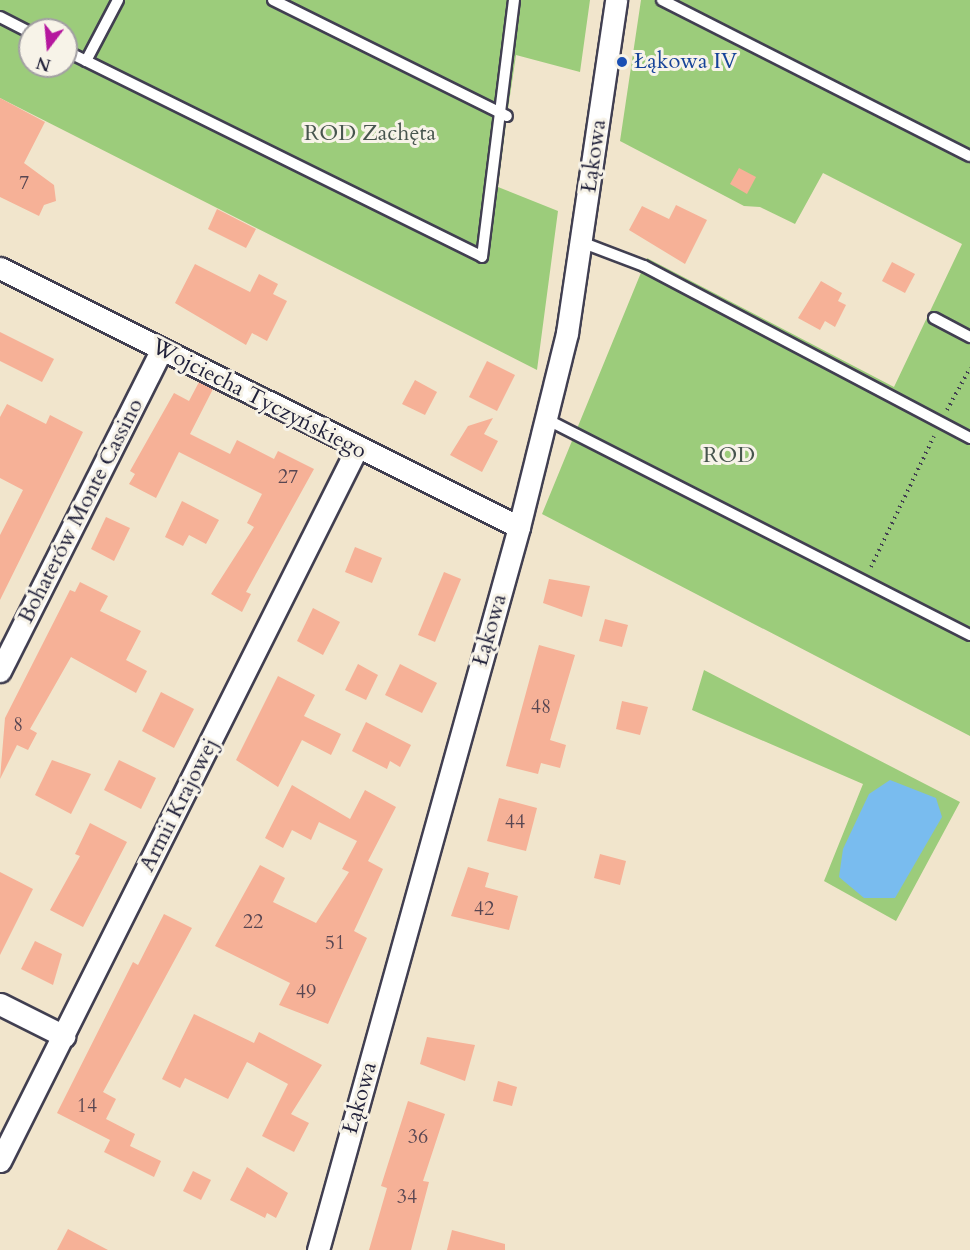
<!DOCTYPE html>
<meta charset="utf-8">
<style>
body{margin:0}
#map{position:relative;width:970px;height:1250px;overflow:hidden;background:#f1e5cc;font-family:Cardo,serif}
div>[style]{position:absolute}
.green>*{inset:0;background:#9ccc7b}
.water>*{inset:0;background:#79bcef}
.building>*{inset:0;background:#f6b197}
.path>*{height:4px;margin-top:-2px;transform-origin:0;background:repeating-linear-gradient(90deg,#413f51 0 1.5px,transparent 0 6px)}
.roads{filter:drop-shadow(2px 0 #413f51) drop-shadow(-2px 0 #413f51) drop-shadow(0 2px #413f51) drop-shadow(0 -2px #413f51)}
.lane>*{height:10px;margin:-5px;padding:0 5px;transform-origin:5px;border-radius:5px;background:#fff}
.street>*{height:21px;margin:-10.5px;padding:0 10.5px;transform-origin:10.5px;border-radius:10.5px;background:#fff}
.dots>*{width:16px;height:16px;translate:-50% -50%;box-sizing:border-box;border:3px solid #f7f3e8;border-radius:50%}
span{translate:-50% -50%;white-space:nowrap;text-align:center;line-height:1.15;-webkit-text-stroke:6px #f7f3e8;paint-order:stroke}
.number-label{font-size:20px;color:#574652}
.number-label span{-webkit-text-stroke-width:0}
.transit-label{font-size:22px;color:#164399}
.left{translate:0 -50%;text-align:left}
.park-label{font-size:22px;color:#47554e}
.street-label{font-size:22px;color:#22223b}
.north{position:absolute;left:18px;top:18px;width:60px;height:60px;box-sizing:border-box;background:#f7f3e8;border:2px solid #a29fa3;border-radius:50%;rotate:196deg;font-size:16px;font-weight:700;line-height:24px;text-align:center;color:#22223b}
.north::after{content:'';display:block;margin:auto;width:21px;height:27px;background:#b5179e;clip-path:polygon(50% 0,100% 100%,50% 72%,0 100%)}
</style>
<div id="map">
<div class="green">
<div style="clip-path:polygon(evenodd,0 0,590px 0,580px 72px,516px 55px,507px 116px,498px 187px,558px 211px,537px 370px,0 98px,0 0,30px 30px,66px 30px,66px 66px,30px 66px,30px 30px)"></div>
<div style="clip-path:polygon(641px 0,970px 0,970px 736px,542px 514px,647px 258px,894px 387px,962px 244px,823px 173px,795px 224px,760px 207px,744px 206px,620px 141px)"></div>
<div style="clip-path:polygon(704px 670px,960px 802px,896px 921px,824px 881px,863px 784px,692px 710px)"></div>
</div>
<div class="water">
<div style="clip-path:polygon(890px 780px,936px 798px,942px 817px,895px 898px,864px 898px,839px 877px,843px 849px,869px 794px)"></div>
</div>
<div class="building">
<div style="clip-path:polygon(0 98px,45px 122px,24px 163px,54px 185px,56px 201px,44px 205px,39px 216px,0 197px)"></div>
<div style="clip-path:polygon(739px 168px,756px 177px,747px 194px,730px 184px)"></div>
<div style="clip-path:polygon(676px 205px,707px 220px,685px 264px,629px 230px,642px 206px,669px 219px)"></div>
<div style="clip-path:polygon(217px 209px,256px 229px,246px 248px,208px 229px)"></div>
<div style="clip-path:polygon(892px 262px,915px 274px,905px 293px,882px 281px)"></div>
<div style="clip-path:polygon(195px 264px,250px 292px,259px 274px,278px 284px,273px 294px,287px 301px,267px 341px,252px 333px,246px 345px,175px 303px)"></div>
<div style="clip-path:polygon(821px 281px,842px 293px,838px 301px,846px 305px,835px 327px,825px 321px,820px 330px,798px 318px)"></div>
<div style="clip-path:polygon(0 332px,54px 359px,42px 382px,0 361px)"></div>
<div style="clip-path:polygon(487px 361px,515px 375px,497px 411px,469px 397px)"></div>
<div style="clip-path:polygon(415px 380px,437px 392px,425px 415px,402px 404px)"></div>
<div style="clip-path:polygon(199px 382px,213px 389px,190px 434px,230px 454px,237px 440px,274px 459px,278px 451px,314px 469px,246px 592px,251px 594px,242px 612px,211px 594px,254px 527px,247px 523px,262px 494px,179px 452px,156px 498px,129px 484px,135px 474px,130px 471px,174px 393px,189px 401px)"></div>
<div style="clip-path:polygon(7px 404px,46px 424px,50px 415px,83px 432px,0 600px,0 535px,23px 490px,0 478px,0 417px)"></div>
<div style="clip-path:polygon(493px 418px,484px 434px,498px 441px,482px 472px,450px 455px,468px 426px)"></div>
<div style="clip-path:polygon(182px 501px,219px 520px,206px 544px,189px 535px,183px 546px,165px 537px)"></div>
<div style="clip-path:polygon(106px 517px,130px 528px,114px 561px,91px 549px)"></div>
<div style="clip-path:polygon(355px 547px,382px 558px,372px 583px,345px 572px)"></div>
<div style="clip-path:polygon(444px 572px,461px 579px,435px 642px,418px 635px)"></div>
<div style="clip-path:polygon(549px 579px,590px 586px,582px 617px,543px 603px)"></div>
<div style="clip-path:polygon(80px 582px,108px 596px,100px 611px,141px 631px,126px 660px,147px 671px,136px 693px,71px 657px,30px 729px,37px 733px,28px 750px,17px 745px,0 779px,5px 718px,70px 590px,75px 592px)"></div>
<div style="clip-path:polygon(313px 608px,340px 622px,323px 655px,297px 641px)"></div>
<div style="clip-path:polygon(605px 619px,628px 625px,622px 647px,599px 641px)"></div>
<div style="clip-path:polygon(539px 645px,575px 655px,550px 740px,566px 745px,560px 768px,541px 763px,538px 774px,506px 766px)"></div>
<div style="clip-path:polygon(358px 664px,378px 675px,366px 700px,345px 690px)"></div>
<div style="clip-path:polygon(400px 664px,437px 683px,422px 713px,385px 695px)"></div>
<div style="clip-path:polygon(278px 676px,315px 695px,304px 716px,341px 734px,331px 755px,302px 740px,278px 787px,236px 760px)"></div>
<div style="clip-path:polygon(161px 692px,194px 709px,174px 748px,142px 731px)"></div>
<div style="clip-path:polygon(622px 701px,648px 707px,640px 735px,616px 729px)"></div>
<div style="clip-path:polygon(366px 722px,411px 745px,400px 767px,390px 761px,387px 769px,352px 751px)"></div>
<div style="clip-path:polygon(52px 760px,91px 774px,71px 814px,35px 795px)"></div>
<div style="clip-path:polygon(119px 760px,156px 778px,141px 809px,104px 790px)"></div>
<div style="clip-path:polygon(292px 785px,350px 819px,365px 790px,396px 807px,368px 861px,383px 869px,354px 931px,367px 938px,328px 1024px,279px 1005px,290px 983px,215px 946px,260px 865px,285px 878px,273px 902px,316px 923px,349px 872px,342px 869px,357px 841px,319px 822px,311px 840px,292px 830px,283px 848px,265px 838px)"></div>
<div style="clip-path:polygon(499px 798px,537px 808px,526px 851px,487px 841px)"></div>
<div style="clip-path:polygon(90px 823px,127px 842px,83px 927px,50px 910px,80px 856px,75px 854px)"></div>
<div style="clip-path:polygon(600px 854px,626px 861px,620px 885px,594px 878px)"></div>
<div style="clip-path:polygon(468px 867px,489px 873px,485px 887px,518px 896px,509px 930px,451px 916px)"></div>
<div style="clip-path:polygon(0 872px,33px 889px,0 955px)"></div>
<div style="clip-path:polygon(164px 914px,192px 928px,103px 1092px,116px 1099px,106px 1119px,135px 1134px,130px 1146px,161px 1161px,154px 1177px,104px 1152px,110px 1140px,57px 1113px,133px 962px,138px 965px)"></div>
<div style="clip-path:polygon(35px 941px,62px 954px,53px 985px,21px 969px)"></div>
<div style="clip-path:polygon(194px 1014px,254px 1043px,259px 1032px,322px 1065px,291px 1114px,309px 1123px,294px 1152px,262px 1136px,288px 1084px,247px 1062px,228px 1099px,185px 1078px,180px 1088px,162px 1079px)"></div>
<div style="clip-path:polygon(427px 1037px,475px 1045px,465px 1081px,420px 1064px)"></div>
<div style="clip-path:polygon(498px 1081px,517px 1087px,512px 1106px,493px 1101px)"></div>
<div style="clip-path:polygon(408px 1101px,445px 1114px,423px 1181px,429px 1182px,411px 1250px,369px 1250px,387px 1188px,381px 1186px)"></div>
<div style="clip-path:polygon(247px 1167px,288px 1193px,276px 1218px,267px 1213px,265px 1218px,230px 1200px)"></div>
<div style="clip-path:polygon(193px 1171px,211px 1180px,201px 1200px,183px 1191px)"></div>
<div style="clip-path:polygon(68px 1229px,108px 1250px,57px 1250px)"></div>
<div style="clip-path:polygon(452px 1230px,505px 1244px,505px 1250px,447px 1250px)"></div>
</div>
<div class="path">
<div style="left:947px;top:410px;width:48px;rotate:-61.3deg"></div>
<div style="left:871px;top:567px;width:145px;rotate:-64.3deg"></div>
</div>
<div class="roads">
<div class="lane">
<div style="left:273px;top:0;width:261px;rotate:26.4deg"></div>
<div style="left:662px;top:0;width:345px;rotate:26.9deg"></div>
<div style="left:0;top:17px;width:34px;rotate:27deg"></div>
<div style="left:66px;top:51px;width:464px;rotate:26.3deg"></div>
<div style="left:482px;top:257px;width:259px;rotate:-82.9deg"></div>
<div style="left:86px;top:61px;width:69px;rotate:-62.3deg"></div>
<div style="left:581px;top:242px;width:67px;rotate:20.9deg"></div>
<div style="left:644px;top:266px;width:369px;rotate:27.8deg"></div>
<div style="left:934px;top:318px;width:41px;rotate:27.8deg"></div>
<div style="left:546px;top:419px;width:476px;rotate:27deg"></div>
</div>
<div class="street">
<div style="left:0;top:268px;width:580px;rotate:26.52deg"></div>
<div style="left:0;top:671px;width:358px;rotate:-63.3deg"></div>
<div style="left:0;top:1004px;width:72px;rotate:26.6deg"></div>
<div style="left:0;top:1161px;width:797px;rotate:-63.4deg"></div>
<div style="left:318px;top:1250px;width:750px;rotate:-74.46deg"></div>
<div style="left:519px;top:527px;width:200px;rotate:-76.1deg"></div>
<div style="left:567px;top:333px;width:337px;rotate:-81.6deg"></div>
</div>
</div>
<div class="dots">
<div style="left:622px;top:62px;background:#1a4fb4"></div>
</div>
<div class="number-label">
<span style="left:24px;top:182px">7</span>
<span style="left:288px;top:476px">27</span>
<span style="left:541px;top:706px">48</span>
<span style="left:18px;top:724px">8</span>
<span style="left:515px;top:821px">44</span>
<span style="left:484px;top:908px">42</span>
<span style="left:253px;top:921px">22</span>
<span style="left:335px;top:942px">51</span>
<span style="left:306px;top:991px">49</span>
<span style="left:87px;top:1105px">14</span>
<span style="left:418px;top:1136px">36</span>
<span style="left:407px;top:1196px">34</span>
</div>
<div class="transit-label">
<span class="left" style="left:634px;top:62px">Łąkowa IV</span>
</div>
<div class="park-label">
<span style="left:370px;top:134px">ROD Zachęta</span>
<span style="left:729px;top:456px">ROD</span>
</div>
<div class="street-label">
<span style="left:594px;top:156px;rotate:-82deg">Łąkowa</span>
<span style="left:259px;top:399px;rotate:27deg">Wojciecha Tyczyńskiego</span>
<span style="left:81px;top:511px;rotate:-63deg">Bohaterów Monte Cassino</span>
<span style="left:490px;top:630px;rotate:-74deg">Łąkowa</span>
<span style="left:179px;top:805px;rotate:-63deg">Armii Krajowej</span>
<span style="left:360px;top:1098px;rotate:-74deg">Łąkowa</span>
</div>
<div class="north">N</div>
</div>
